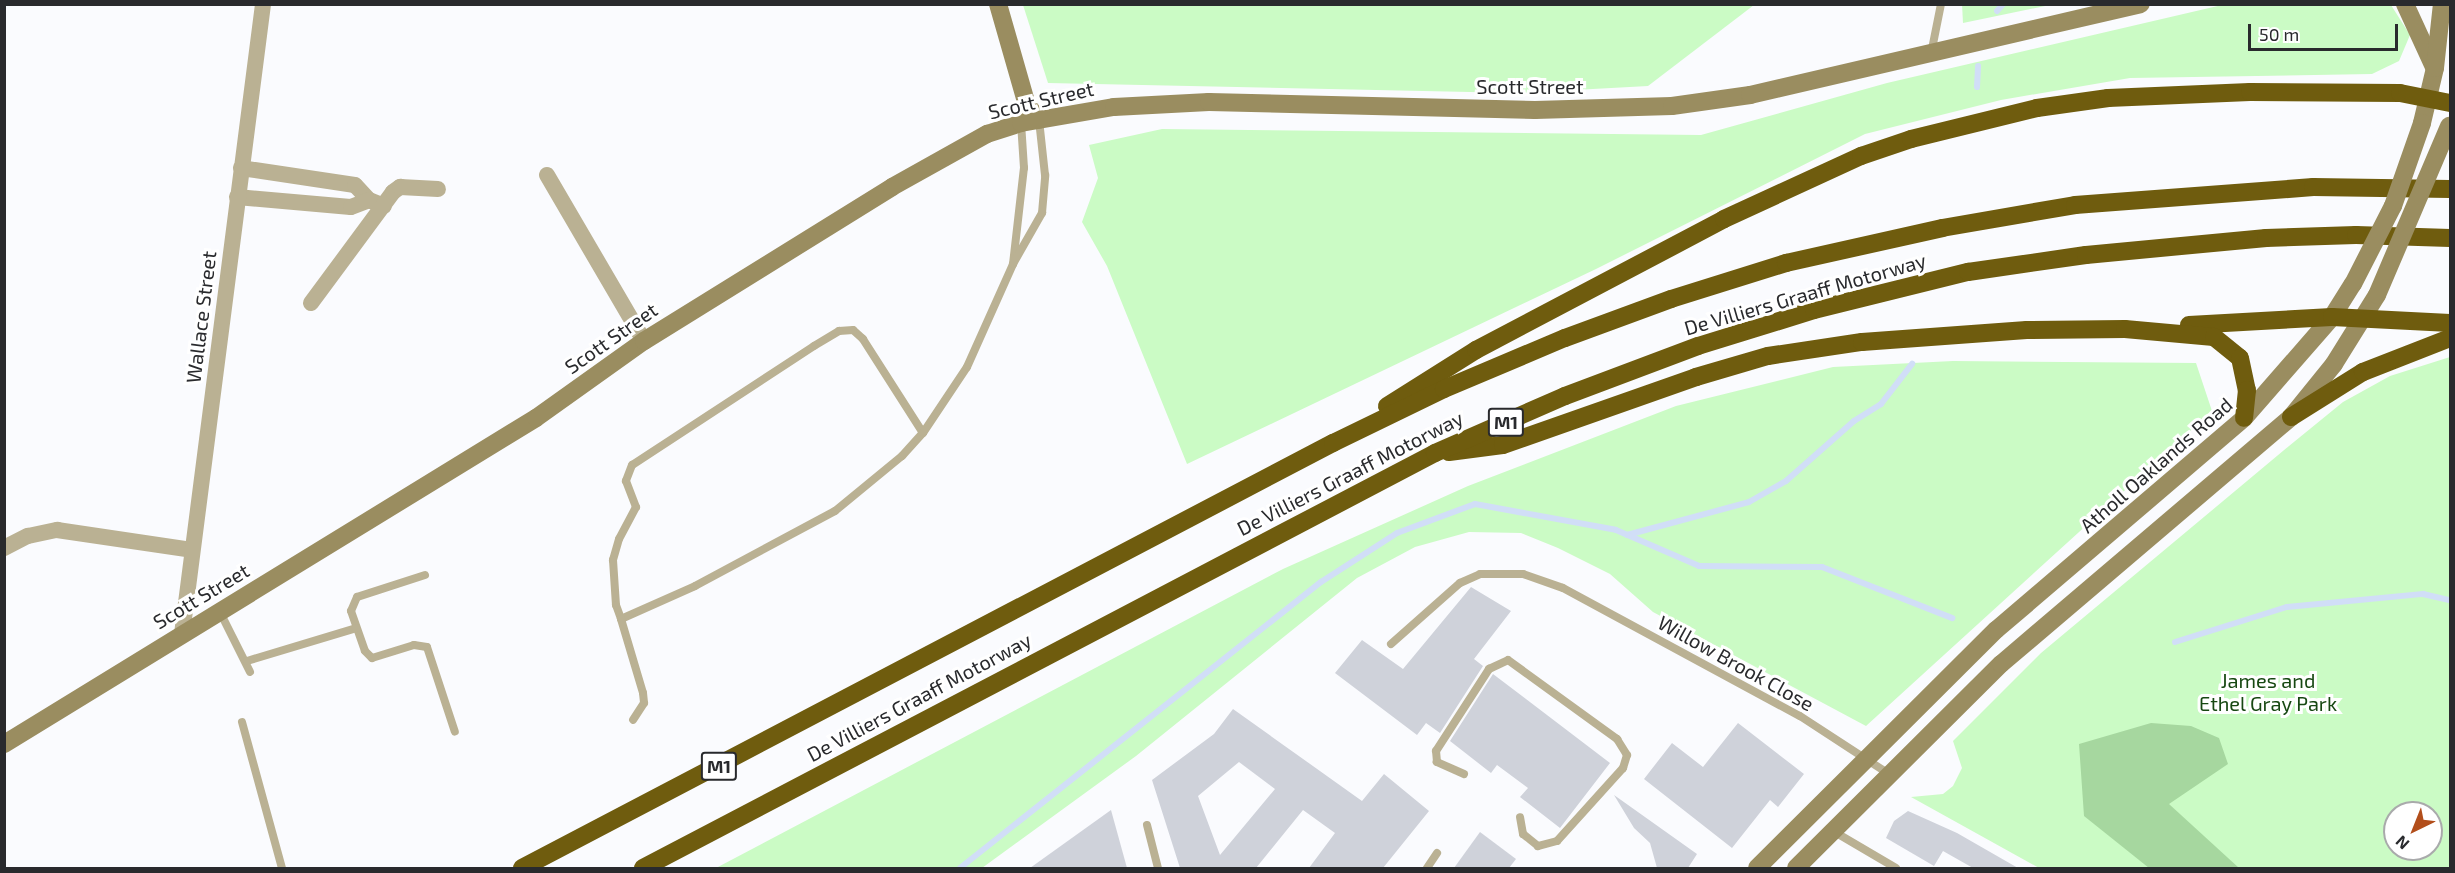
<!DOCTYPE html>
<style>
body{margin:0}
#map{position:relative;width:2455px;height:873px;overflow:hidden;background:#fafbfe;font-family:"Exo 2",sans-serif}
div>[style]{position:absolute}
.green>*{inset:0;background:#cbfbc5}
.forest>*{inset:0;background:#a6d79f}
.stream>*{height:6px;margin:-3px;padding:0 3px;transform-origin:3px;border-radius:3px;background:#d1def7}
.building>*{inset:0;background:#cfd2da}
.lane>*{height:8px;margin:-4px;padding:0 4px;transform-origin:4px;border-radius:4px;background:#bab193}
.street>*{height:16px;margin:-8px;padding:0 8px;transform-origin:8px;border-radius:8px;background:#bab193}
.secondary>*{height:18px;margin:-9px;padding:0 9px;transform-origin:9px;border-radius:9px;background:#9a8d60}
.highway>*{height:18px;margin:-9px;padding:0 9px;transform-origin:9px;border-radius:9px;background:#6f5c0e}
.secondary-bridge>*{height:18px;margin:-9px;padding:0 9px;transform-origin:9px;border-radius:9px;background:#9a8d60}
span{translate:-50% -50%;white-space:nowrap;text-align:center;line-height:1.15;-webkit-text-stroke:6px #fff;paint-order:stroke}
.shield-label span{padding:2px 4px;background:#fff;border:2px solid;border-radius:4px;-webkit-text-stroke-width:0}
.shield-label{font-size:18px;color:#292a2d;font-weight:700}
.street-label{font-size:20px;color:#292a2d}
.park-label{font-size:20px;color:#174812}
.frame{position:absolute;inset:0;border:6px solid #292a2d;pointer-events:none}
.north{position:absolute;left:2383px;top:801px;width:60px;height:60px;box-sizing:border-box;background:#fff;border:2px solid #a9aaab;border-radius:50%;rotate:223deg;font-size:16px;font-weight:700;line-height:24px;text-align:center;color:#292a2d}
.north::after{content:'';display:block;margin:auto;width:21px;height:27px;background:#b24e1b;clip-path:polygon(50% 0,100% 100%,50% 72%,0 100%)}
.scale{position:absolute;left:2248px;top:24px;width:150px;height:27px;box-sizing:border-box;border:3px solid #292a2d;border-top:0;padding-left:8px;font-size:18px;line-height:21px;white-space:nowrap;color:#292a2d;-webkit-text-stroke:4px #fff;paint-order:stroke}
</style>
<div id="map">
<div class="green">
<div style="clip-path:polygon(1962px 4px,2050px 4px,2050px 5px,1963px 23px)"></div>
<div style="clip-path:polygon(1023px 5px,1023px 4px,1754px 5px,1648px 86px,1517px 93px,1048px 83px)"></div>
<div style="clip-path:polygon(2222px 5px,2391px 5px,2410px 35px,2399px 61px,2372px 74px,2130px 78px,2001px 100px,1865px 134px,1596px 269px,1187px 464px,1107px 266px,1082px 222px,1098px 178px,1089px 145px,1162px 129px,1701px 135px,1887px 83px)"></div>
<div style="clip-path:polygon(evenodd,2450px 357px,2450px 868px,2039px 868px,1911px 797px,1943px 794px,1953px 786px,1962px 768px,1953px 741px,2041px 653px,2289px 446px,2343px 402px,2390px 376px,2450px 357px,2395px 813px,2431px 813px,2431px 849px,2395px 849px,2395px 813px)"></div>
<div style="clip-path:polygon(1953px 361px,2196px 363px,2212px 411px,1866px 726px,1653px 612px,1610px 574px,1558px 548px,1521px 533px,1469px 532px,1415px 547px,1357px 578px,1136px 756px,982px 868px,716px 868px,1283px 569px,1468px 486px,1676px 406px,1833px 367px)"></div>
</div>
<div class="forest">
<div style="clip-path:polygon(2151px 723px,2191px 726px,2219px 738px,2228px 764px,2169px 804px,2239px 868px,2149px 868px,2084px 816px,2079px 744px)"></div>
</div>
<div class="stream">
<div style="left:1997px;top:11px;width:9px;rotate:-49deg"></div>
<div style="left:1977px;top:87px;width:21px;rotate:-87deg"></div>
<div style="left:1627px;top:535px;width:126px;rotate:-15.1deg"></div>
<div style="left:1749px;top:502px;width:43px;rotate:-29.6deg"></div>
<div style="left:1786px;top:481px;width:91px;rotate:-41.4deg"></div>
<div style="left:1854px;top:421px;width:32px;rotate:-32deg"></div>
<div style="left:1881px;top:404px;width:51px;rotate:-52.2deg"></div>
<div style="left:2175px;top:642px;width:117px;rotate:-17.4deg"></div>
<div style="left:2287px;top:607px;width:137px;rotate:-5.5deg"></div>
<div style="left:2423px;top:594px;width:28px;rotate:13deg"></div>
<div style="left:960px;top:868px;width:461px;rotate:-38.4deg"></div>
<div style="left:1321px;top:582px;width:90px;rotate:-32.8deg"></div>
<div style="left:1397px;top:533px;width:83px;rotate:-20.4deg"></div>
<div style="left:1475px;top:504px;width:143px;rotate:10.4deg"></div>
<div style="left:1616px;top:530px;width:90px;rotate:23.4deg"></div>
<div style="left:1699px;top:566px;width:123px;rotate:0.5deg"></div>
<div style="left:1822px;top:567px;width:140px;rotate:21.4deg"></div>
</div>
<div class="building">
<div style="clip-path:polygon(1471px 587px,1511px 611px,1474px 659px,1483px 666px,1440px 733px,1426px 723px,1417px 735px,1335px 673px,1362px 640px,1403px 669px)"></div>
<div style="clip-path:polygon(1493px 674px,1610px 763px,1560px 828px,1520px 797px,1528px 788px,1497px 765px,1491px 773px,1450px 741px)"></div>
<div style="clip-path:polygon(evenodd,1233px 709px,1362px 801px,1384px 774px,1429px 811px,1383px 868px,1309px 868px,1335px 833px,1303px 810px,1256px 868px,1180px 868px,1152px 780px,1214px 734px,1233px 709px,1239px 762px,1275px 789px,1220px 855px,1198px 796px,1239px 762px)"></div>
<div style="clip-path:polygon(1738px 723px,1804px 774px,1778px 807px,1770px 800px,1732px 848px,1644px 779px,1672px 743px,1703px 767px)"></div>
<div style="clip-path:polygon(1614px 795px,1697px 854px,1688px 868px,1657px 868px,1650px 843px,1634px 828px)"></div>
<div style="clip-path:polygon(1111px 810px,1127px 868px,1030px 868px)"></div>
<div style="clip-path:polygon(1908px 811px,1957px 833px,2018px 868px,1973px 868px,1943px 851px,1934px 866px,1886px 838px,1894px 821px)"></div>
<div style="clip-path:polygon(1480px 832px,1516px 859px,1509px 868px,1454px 868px)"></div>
</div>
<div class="lane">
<div style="left:1931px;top:54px;width:51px;rotate:-78.7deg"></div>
<div style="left:1013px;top:264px;width:97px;rotate:-83.5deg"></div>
<div style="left:1024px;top:168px;width:45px;rotate:-93.8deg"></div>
<div style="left:923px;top:433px;width:112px;rotate:-122.6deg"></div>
<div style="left:863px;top:339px;width:13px;rotate:-138deg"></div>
<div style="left:853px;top:330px;width:14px;rotate:176deg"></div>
<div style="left:839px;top:331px;width:29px;rotate:149deg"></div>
<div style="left:814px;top:346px;width:217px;rotate:146.8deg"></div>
<div style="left:632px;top:465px;width:17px;rotate:111deg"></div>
<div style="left:626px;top:481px;width:28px;rotate:69deg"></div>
<div style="left:636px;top:507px;width:36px;rotate:118deg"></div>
<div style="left:619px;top:539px;width:22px;rotate:106deg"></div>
<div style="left:613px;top:560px;width:45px;rotate:86.2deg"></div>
<div style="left:616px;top:605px;width:15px;rotate:70deg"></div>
<div style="left:621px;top:619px;width:81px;rotate:-24deg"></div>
<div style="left:695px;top:586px;width:159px;rotate:-28.2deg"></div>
<div style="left:835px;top:511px;width:87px;rotate:-39.4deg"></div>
<div style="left:902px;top:456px;width:31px;rotate:-48deg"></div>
<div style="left:923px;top:433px;width:79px;rotate:-56.3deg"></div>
<div style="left:967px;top:367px;width:113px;rotate:-65.9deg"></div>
<div style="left:1013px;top:264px;width:59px;rotate:-60.4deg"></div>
<div style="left:1042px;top:213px;width:38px;rotate:-85deg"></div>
<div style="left:1045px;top:175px;width:55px;rotate:-96.2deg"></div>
<div style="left:425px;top:575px;width:71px;rotate:162.1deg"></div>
<div style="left:357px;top:597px;width:15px;rotate:113deg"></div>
<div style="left:351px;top:611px;width:42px;rotate:70.7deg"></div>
<div style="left:365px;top:651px;width:10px;rotate:45deg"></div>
<div style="left:372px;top:658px;width:44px;rotate:-17.2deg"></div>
<div style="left:414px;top:645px;width:13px;rotate:9deg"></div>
<div style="left:427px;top:647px;width:89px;rotate:71.8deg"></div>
<div style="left:220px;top:612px;width:67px;rotate:63.4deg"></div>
<div style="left:621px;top:619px;width:77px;rotate:73.4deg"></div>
<div style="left:643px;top:693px;width:10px;rotate:84deg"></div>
<div style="left:644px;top:703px;width:20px;rotate:123deg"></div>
<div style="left:1391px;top:644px;width:92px;rotate:-41.5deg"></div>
<div style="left:1460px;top:583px;width:22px;rotate:-24deg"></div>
<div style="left:1480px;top:574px;width:43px"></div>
<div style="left:1523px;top:574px;width:42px;rotate:19.3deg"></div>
<div style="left:1563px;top:588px;width:269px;rotate:28.4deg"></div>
<div style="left:1800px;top:716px;width:106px;rotate:33.1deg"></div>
<div style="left:247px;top:661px;width:114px;rotate:-16.8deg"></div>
<div style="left:242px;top:722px;width:151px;rotate:74.7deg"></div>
<div style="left:1464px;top:774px;width:30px;rotate:-156deg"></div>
<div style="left:1437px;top:762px;width:11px;rotate:-95deg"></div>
<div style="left:1436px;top:751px;width:98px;rotate:-57.1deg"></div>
<div style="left:1489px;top:669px;width:21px;rotate:-25deg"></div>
<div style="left:1508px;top:660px;width:135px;rotate:35.9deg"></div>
<div style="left:1617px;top:739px;width:19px;rotate:58deg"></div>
<div style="left:1627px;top:755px;width:14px;rotate:107deg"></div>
<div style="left:1623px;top:768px;width:98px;rotate:132.1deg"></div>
<div style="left:1557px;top:841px;width:20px;rotate:165deg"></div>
<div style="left:1538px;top:846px;width:19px;rotate:-141deg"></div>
<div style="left:1523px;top:834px;width:17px;rotate:-100deg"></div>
<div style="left:1147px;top:825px;width:44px;rotate:75.7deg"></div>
<div style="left:1833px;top:831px;width:73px;rotate:30.4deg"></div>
<div style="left:1427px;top:868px;width:18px;rotate:-56deg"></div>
</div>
<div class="street">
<div style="left:241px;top:168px;width:115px;rotate:8.5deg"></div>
<div style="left:355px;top:185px;width:21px;rotate:47deg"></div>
<div style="left:369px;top:200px;width:16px;rotate:22deg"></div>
<div style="left:547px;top:175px;width:192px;rotate:59.7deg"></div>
<div style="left:237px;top:197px;width:114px;rotate:5deg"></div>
<div style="left:351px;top:207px;width:19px;rotate:-21deg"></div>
<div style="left:311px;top:303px;width:138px;rotate:-53.5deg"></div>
<div style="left:393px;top:192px;width:9px;rotate:-36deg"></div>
<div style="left:400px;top:187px;width:38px;rotate:3deg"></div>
<div style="left:4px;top:548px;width:27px;rotate:-27deg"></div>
<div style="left:28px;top:536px;width:30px;rotate:-12deg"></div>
<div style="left:57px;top:530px;width:136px;rotate:8.4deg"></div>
<div style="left:182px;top:634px;width:635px;rotate:-82.67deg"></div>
</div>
<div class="secondary">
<div style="left:998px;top:4px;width:105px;rotate:74deg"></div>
<div style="left:1027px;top:105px;width:19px;rotate:51deg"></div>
<div style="left:2405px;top:4px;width:69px;rotate:65.3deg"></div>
<div style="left:2422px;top:123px;width:57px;rotate:-76.7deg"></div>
<div style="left:2435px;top:68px;width:64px;rotate:-83.8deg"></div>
<div style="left:4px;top:744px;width:624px;rotate:-31.5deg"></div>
<div style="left:536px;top:418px;width:133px;rotate:-35.5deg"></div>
<div style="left:644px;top:341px;width:292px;rotate:-31.8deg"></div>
<div style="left:892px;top:187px;width:109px;rotate:-29.2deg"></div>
<div style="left:987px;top:134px;width:36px;rotate:-18deg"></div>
<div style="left:1021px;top:123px;width:94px;rotate:-9.8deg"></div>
<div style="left:1114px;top:107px;width:95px;rotate:-3deg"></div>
<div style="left:1209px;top:102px;width:326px;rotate:1.4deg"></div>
<div style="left:1535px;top:110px;width:137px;rotate:-1.7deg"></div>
<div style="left:1672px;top:106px;width:79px;rotate:-8deg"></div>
<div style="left:1750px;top:95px;width:401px;rotate:-13.1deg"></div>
<div style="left:1757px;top:868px;width:337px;rotate:-44.9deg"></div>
<div style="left:1996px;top:630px;width:326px;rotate:-40.5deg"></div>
<div style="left:2244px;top:418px;width:134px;rotate:-48.9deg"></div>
<div style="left:2332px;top:317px;width:39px;rotate:-58deg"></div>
<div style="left:1796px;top:868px;width:289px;rotate:-44.9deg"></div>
<div style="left:2001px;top:664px;width:381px;rotate:-40.4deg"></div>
<div style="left:2291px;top:417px;width:68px;rotate:-50.9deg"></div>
<div style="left:2334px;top:364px;width:81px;rotate:-58.1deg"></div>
</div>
<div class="highway">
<div style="left:2189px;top:325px;width:143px;rotate:-3.2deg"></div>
<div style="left:2332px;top:317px;width:118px;rotate:2.9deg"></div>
<div style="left:1387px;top:406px;width:105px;rotate:-32.2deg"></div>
<div style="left:1476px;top:350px;width:280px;rotate:-27.8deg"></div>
<div style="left:1724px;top:219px;width:151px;rotate:-24.7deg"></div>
<div style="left:1861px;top:156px;width:53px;rotate:-18.8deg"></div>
<div style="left:1911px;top:139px;width:130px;rotate:-13.8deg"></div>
<div style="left:2037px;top:108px;width:72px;rotate:-8deg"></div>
<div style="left:2108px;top:98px;width:142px;rotate:-2.4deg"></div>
<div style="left:2250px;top:92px;width:150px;rotate:0.4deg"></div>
<div style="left:2400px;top:93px;width:51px;rotate:11.3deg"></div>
<div style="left:2291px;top:417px;width:85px;rotate:-32deg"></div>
<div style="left:2363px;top:372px;width:93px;rotate:-21.3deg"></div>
<div style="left:1449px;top:452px;width:54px;rotate:-7.4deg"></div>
<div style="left:1503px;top:445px;width:205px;rotate:-19.4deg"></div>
<div style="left:1696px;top:377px;width:75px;rotate:-16.3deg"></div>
<div style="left:1768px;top:356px;width:95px;rotate:-8.5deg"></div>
<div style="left:1862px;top:342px;width:165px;rotate:-4.2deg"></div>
<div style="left:2027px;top:330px;width:98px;rotate:-0.6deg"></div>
<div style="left:2125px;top:329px;width:89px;rotate:5.1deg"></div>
<div style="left:2214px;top:337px;width:33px;rotate:39deg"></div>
<div style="left:2240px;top:358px;width:33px;rotate:78deg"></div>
<div style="left:2247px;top:390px;width:28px;rotate:96deg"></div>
<div style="left:522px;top:868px;width:916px;rotate:-27.66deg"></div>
<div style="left:1333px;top:443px;width:123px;rotate:-25.9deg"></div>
<div style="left:1444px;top:389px;width:131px;rotate:-22.9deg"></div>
<div style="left:1565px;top:338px;width:113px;rotate:-20.2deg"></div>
<div style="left:1671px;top:299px;width:121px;rotate:-17.4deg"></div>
<div style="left:1786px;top:263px;width:160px;rotate:-12.6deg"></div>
<div style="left:1942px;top:228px;width:135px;rotate:-9.8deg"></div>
<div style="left:2075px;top:205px;width:239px;rotate:-4.3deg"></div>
<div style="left:2313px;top:187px;width:137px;rotate:0.8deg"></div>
<div style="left:643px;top:868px;width:894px;rotate:-27.65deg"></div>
<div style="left:1435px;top:453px;width:142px;rotate:-23.7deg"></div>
<div style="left:1565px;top:396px;width:142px;rotate:-20.6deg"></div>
<div style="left:1698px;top:346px;width:121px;rotate:-17.2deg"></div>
<div style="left:1814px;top:310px;width:159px;rotate:-13.9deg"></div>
<div style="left:1968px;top:272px;width:119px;rotate:-8.2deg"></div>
<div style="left:2086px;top:255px;width:181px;rotate:-5.4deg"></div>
<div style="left:2266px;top:238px;width:90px;rotate:-1.9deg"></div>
<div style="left:2356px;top:235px;width:94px;rotate:1.8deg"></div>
</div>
<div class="secondary-bridge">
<div style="left:2353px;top:284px;width:88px;rotate:-62.9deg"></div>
<div style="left:2393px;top:206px;width:88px;rotate:-70.7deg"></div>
<div style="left:2377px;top:295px;width:184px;rotate:-66.9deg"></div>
</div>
<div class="shield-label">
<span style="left:1506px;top:422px">M1</span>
<span style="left:719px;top:766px">M1</span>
</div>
<div class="street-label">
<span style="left:1530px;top:86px">Scott Street</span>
<span style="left:1041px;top:100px;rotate:-13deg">Scott Street</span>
<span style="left:1805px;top:294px;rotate:-16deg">De Villiers Graaff Motorway</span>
<span style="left:201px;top:317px;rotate:-83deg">Wallace Street</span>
<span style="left:611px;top:338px;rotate:-35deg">Scott Street</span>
<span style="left:2156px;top:465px;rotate:-41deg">Atholl Oaklands Road</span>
<span style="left:1350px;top:473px;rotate:-27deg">De Villiers Graaff Motorway</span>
<span style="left:201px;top:596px;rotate:-31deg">Scott Street</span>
<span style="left:1736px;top:663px;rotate:29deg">Willow Brook Close</span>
<span style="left:919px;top:697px;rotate:-28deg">De Villiers Graaff Motorway</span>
</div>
<div class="park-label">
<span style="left:2268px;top:692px">James and<br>Ethel Gray Park</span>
</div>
<div class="frame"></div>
<div class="north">N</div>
<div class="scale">50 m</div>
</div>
